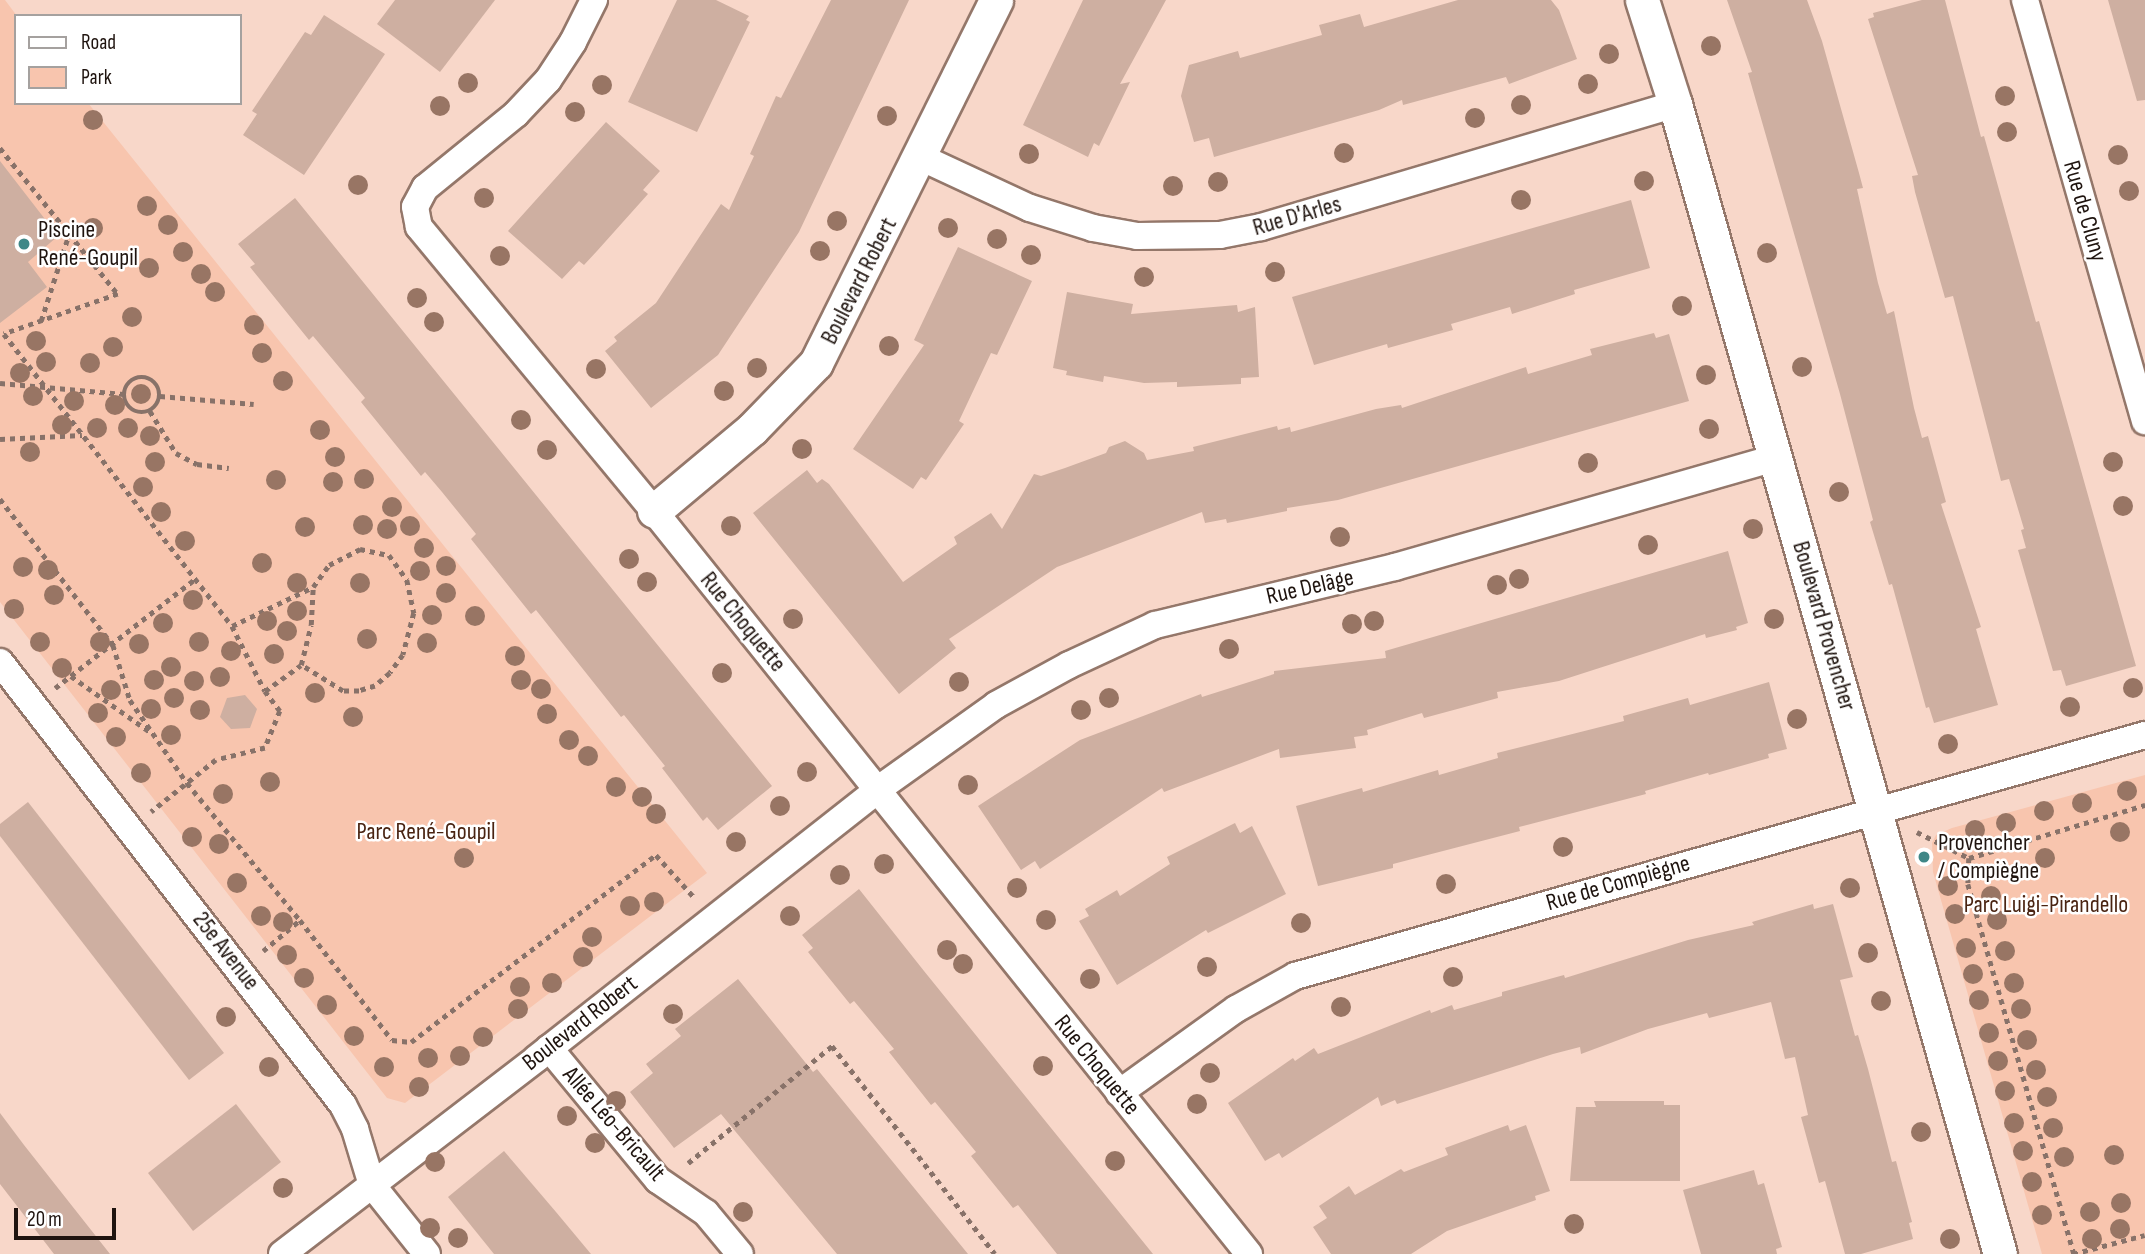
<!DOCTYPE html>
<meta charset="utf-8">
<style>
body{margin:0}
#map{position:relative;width:2145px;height:1254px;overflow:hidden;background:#f8d7c9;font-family:"Sofia Sans Condensed",sans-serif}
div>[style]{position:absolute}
.green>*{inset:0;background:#f8c5ae}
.building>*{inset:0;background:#ceafa1}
.path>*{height:4.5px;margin-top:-2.25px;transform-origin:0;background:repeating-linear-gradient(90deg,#887269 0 5px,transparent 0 10px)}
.path>.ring{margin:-2.25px;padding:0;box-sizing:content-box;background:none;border:4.5px solid #887269;border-radius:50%}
.roads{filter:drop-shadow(2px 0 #94776a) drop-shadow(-2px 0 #94776a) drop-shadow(0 2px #94776a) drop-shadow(0 -2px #94776a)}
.minor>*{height:26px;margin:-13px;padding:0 13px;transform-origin:13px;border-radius:13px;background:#fff}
.tertiary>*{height:33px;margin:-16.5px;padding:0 16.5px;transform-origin:16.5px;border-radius:16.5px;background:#fff}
.trees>*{width:20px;height:20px;margin:-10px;border-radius:50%;background:#987564}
.dots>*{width:19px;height:19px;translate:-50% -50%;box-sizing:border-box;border:4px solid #fff;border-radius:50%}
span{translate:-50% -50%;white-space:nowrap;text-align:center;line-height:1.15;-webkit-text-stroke:5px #fff;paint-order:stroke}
.street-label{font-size:24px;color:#1f140f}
.poi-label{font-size:24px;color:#1f140f}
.left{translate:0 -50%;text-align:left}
.park-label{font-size:24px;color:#492412}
.legend{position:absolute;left:14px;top:14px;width:228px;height:91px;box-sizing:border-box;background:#fff;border:2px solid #a5a19f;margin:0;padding:9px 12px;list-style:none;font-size:21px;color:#1f140f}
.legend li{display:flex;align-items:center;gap:14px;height:35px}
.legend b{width:35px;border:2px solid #a5a19f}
.scale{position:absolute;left:14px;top:1208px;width:102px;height:32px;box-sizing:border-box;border:4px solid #1f140f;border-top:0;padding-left:9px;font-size:21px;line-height:24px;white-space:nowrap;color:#1f140f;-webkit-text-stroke:5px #fff;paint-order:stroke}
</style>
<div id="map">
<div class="green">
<div style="clip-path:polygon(0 0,5px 0,17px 16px,16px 103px,88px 103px,707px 873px,405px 1103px,387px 1098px,0 602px)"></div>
<div style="clip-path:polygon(2145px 775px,2145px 1254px,2042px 1254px,1933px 872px,1932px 843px,1936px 835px,1952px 828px)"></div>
</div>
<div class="building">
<div style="clip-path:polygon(395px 0,495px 0,440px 72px,377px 24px)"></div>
<div style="clip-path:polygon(677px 0,716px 0,749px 16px,746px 20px,750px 22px,697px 132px,628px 102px)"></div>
<div style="clip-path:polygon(831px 0,909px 0,799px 232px,718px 355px,651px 408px,605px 351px,617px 341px,614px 337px,656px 303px,721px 204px,729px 210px,754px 156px,750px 154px,776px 96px,781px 98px)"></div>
<div style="clip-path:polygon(1083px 0,1166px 0,1120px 84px,1130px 82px,1099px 146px,1094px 143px,1088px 157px,1023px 125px)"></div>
<div style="clip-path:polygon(1458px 0,1551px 0,1559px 10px,1577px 59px,1509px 84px,1506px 77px,1403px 105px,1402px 100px,1379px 110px,1214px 157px,1209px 138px,1194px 142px,1181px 96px,1189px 65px,1238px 51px,1240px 58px,1322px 35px,1319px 25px,1360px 14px,1364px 27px)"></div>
<div style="clip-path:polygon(1727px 0,1807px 0,1822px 41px,1859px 173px,1863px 188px,1857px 189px,1878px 283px,1887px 314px,1894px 311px,1914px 408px,1922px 438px,1928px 436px,1946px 502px,1941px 504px,1981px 627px,1976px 629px,1998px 705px,1934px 723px,1929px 707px,1926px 708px,1892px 584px,1889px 585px,1870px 522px,1873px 520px,1840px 394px,1748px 73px,1752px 72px)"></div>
<div style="clip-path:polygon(1922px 0,1945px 0,1981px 137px,1984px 136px,2036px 322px,2039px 321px,2136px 666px,2066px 686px,2061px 670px,2053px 671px,2018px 550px,2026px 548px,2021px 530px,2024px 529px,2009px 479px,2001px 481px,1953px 296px,1945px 298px,1915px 192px,1912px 176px,1918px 175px,1868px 19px,1874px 17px,1873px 13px)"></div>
<div style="clip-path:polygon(2108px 0,2145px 0,2145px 100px,2137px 101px)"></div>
<div style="clip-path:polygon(324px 15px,385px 54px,304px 175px,243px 135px,257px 114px,252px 111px,305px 32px,311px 35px)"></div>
<div style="clip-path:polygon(606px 122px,660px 171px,643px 190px,648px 194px,597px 251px,584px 265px,579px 261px,562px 279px,508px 231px)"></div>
<div style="clip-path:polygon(0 161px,58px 236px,28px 262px,47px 287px,0 323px)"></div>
<div style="clip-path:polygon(295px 198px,772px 786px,718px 830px,707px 817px,703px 821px,662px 768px,665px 766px,624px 715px,621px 717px,536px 610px,531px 614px,471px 539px,476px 534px,442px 492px,425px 472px,421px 476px,361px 402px,365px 398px,313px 336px,309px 340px,250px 267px,255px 264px,238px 244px)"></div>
<div style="clip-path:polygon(1631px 200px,1650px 268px,1574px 290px,1575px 294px,1512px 314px,1510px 307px,1451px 324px,1453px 330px,1388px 348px,1387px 344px,1314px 365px,1292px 297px)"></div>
<div style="clip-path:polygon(958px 247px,1032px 281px,997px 355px,991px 353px,959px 421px,964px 424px,926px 480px,921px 477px,913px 489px,853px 449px,924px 345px,914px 340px)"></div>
<div style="clip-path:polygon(1067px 292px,1133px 304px,1131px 314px,1237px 305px,1238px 312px,1255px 307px,1259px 377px,1241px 378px,1241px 384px,1177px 387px,1177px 382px,1144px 383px,1104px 376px,1103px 382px,1066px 375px,1067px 371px,1053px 368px)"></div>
<div style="clip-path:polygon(1654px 333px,1656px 338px,1669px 334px,1689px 401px,1338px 500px,1287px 508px,1287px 511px,1227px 523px,1226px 519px,1205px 523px,1202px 512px,1057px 567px,949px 639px,956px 648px,899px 694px,753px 513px,807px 470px,817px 483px,822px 479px,829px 484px,903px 582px,957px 544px,954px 537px,991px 513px,1002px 529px,1034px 474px,1041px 476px,1065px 468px,1106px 453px,1109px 447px,1125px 441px,1144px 453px,1147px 460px,1194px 451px,1193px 447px,1277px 426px,1278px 430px,1290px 427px,1291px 432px,1376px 409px,1401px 405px,1402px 408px,1526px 367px,1528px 374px,1592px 355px,1590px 349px)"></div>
<div style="clip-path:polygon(1728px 551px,1748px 623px,1736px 627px,1737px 630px,1706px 638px,1705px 634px,1559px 681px,1497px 692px,1498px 698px,1424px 718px,1422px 713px,1367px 730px,1368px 735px,1354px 737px,1356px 748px,1280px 758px,1279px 749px,1164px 792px,1162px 788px,1040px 869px,1035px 861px,1021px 870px,978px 806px,1080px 740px,1201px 694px,1202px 697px,1274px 674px,1274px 671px,1386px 658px,1385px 651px)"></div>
<div style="clip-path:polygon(1769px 682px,1787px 749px,1768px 754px,1769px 758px,1709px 775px,1708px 773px,1645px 791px,1646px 794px,1519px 827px,1520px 831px,1393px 864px,1393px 868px,1318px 886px,1296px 806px,1362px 788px,1363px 792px,1438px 770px,1439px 775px,1498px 758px,1497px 753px,1624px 721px,1623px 716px,1688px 698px,1690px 705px)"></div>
<div style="clip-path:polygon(245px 695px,257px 709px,250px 728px,231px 729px,220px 717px,227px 698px)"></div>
<div style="clip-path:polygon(28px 802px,224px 1053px,189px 1080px,0 836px,0 824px)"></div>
<div style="clip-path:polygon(1235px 823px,1240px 833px,1252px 826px,1286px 894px,1208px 933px,1206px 930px,1117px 985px,1079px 921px,1089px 916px,1085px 909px,1117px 890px,1120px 896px,1170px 864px,1167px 857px)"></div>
<div style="clip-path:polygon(859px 889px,924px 971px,1153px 1254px,1057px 1254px,1018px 1205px,1013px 1208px,971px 1156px,976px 1152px,935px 1102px,931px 1105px,889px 1052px,894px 1049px,854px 1001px,850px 1004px,808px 952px,813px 948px,802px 935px)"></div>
<div style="clip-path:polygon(1813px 904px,1814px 909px,1833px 904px,1853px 977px,1840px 980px,1855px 1036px,1858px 1035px,1868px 1069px,1892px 1162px,1896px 1161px,1912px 1222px,1909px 1223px,1913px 1239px,1861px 1254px,1845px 1254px,1825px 1181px,1819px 1183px,1801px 1117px,1808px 1115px,1795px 1057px,1785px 1059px,1771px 1002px,1709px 1018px,1707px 1013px,1648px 1029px,1581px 1054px,1580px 1047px,1553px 1054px,1397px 1104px,1395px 1100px,1381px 1106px,1378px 1097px,1282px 1158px,1279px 1153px,1265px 1161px,1228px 1103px,1293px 1058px,1295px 1061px,1314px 1048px,1318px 1054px,1430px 1010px,1431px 1013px,1452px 1005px,1454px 1010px,1502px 996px,1502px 992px,1564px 975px,1565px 978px,1688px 940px,1754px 925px,1752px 922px)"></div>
<div style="clip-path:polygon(738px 979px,813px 1072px,817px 1069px,968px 1254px,837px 1254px,721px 1114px,674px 1148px,630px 1092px,653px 1073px,646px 1064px,681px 1036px,675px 1029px)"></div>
<div style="clip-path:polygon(1594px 1101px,1664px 1101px,1664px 1105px,1680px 1105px,1680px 1181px,1570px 1181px,1576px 1107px,1596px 1107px)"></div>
<div style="clip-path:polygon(236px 1104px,281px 1162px,193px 1231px,148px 1173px)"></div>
<div style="clip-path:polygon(0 1113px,24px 1145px,110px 1254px,54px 1254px,0 1184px)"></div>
<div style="clip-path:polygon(1508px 1125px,1510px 1131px,1526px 1125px,1550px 1191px,1535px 1196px,1536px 1200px,1447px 1231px,1411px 1254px,1331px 1254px,1313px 1227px,1327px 1218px,1319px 1206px,1349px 1186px,1355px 1195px,1401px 1169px,1404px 1172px,1448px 1155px,1445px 1148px)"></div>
<div style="clip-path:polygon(504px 1151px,556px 1212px,591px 1254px,494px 1254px,448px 1197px)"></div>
<div style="clip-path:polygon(1754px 1170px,1758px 1185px,1764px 1183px,1782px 1247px,1776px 1249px,1777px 1254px,1701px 1254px,1683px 1190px)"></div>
</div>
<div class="path">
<div style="left:0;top:148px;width:188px;rotate:51.1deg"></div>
<div style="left:118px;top:294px;width:121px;rotate:160.7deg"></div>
<div style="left:4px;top:334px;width:370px;rotate:52deg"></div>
<div style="left:232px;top:626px;width:73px;rotate:63.1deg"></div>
<div style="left:265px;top:691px;width:25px;rotate:53deg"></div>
<div style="left:280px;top:711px;width:40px;rotate:112deg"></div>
<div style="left:265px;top:748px;width:50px;rotate:166.2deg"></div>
<div style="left:216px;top:760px;width:83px;rotate:141.3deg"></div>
<div style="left:41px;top:321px;width:91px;rotate:-72.2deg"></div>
<div class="ring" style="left:124px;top:377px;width:31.5px;height:31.5px"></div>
<div style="left:0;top:383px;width:124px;rotate:5.1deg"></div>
<div style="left:160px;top:396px;width:94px;rotate:4.9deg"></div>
<div style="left:150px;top:411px;width:49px;rotate:58.2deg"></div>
<div style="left:176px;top:453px;width:24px;rotate:28deg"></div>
<div style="left:197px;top:464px;width:32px;rotate:7deg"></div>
<div style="left:0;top:439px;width:82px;rotate:-2.8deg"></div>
<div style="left:0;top:499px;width:185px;rotate:52.3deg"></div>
<div style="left:113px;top:645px;width:58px;rotate:72.8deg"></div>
<div style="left:130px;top:700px;width:101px;rotate:55.5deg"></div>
<div style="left:187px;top:783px;width:178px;rotate:50.5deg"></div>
<div style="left:300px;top:920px;width:151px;rotate:52.5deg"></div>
<div style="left:392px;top:1040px;width:19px;rotate:6deg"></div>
<div style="left:411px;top:1042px;width:308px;rotate:-37.4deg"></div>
<div style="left:656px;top:855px;width:57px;rotate:47.9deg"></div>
<div style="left:232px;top:626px;width:90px;rotate:-25.7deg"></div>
<div style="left:313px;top:587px;width:27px;rotate:-54deg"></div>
<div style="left:329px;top:565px;width:35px;rotate:-27deg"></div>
<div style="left:360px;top:549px;width:30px;rotate:12deg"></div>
<div style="left:389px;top:555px;width:31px;rotate:54deg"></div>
<div style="left:407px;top:580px;width:34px;rotate:78deg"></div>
<div style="left:414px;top:613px;width:43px;rotate:104.7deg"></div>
<div style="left:403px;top:655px;width:22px;rotate:126deg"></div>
<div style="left:390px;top:673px;width:20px;rotate:139deg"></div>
<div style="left:375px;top:686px;width:17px;rotate:163deg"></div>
<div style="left:359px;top:691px;width:16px;rotate:180deg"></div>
<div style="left:343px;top:691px;width:49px;rotate:-148.2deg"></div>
<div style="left:301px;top:665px;width:41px;rotate:-76deg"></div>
<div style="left:311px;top:625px;width:38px;rotate:-87deg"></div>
<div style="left:71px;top:676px;width:97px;rotate:35.3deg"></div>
<div style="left:55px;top:688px;width:177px;rotate:-37.9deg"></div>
<div style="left:265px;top:691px;width:44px;rotate:-35.8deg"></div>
<div style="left:1917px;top:832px;width:58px;rotate:26.6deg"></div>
<div style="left:1969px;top:858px;width:26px;rotate:92deg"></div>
<div style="left:1968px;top:884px;width:385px;rotate:74deg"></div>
<div style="left:1969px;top:858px;width:184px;rotate:-16.8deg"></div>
<div style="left:263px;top:951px;width:48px;rotate:-40deg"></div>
<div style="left:688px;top:1163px;width:186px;rotate:-39.1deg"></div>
<div style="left:832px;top:1046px;width:264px;rotate:51.9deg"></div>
<div style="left:2073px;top:1254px;width:74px;rotate:-14.8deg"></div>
</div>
<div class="roads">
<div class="minor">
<div style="left:594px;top:0;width:47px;rotate:116.6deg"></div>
<div style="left:573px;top:42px;width:45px;rotate:123.3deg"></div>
<div style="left:548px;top:80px;width:47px;rotate:133.3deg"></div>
<div style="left:516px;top:114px;width:117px;rotate:140.9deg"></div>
<div style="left:425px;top:188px;width:21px;rotate:118deg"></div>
<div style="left:415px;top:207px;width:20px;rotate:79deg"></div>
<div style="left:419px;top:227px;width:369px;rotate:50.4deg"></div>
<div style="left:654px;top:511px;width:952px;rotate:51.31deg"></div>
<div style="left:2025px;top:0;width:438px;rotate:74.1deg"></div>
<div style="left:920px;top:157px;width:121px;rotate:24.9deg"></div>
<div style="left:1030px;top:208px;width:66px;rotate:17.6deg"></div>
<div style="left:1093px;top:228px;width:45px;rotate:10.3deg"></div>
<div style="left:1137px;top:236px;width:83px;rotate:-0.7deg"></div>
<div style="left:1220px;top:235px;width:42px;rotate:-11deg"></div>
<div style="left:1261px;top:227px;width:432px;rotate:-16.5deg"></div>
<div style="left:0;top:662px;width:560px;rotate:52.25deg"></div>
<div style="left:343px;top:1105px;width:27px;rotate:63deg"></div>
<div style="left:355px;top:1129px;width:59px;rotate:73.1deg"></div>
<div style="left:372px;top:1185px;width:88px;rotate:51.4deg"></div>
<div style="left:549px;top:1048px;width:171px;rotate:50.5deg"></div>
<div style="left:658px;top:1180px;width:58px;rotate:34.5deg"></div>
<div style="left:706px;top:1213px;width:53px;rotate:50.3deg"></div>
<div style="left:1119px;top:1093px;width:144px;rotate:-35.7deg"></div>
<div style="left:1236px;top:1009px;width:68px;rotate:-29.2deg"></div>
<div style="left:1295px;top:976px;width:884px;rotate:-15.83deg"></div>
<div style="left:282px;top:1254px;width:322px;rotate:-37.5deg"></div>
<div style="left:537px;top:1058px;width:433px;rotate:-38.2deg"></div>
<div style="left:877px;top:790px;width:146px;rotate:-35.5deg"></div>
<div style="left:996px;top:705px;width:83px;rotate:-28.7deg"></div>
<div style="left:1069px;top:665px;width:95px;rotate:-24.9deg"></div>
<div style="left:1155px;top:625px;width:247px;rotate:-13.6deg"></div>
<div style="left:1395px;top:567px;width:396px;rotate:-16deg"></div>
</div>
<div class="tertiary">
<div style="left:1642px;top:0;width:109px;rotate:72.4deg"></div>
<div style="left:1675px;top:104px;width:1195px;rotate:74.22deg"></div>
<div style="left:654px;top:511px;width:128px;rotate:-39.9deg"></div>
<div style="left:752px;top:429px;width:92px;rotate:-45.9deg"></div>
<div style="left:816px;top:363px;width:405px;rotate:-63.6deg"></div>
</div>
</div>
<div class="trees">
<div style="left:1711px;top:46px"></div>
<div style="left:1609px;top:54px"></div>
<div style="left:468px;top:83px"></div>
<div style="left:1588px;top:84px"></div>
<div style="left:602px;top:85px"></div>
<div style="left:2005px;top:96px"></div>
<div style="left:1521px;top:105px"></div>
<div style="left:440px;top:106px"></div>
<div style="left:575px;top:112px"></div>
<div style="left:887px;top:116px"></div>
<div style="left:1475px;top:118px"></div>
<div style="left:93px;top:120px"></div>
<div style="left:2007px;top:132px"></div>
<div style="left:1344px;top:153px"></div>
<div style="left:1029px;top:154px"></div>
<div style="left:2118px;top:155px"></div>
<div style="left:1644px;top:181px"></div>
<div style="left:1218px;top:182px"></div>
<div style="left:358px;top:185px"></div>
<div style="left:1173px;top:186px"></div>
<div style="left:2129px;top:191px"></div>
<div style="left:484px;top:198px"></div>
<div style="left:1521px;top:200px"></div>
<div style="left:147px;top:206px"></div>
<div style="left:837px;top:221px"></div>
<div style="left:168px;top:225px"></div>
<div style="left:93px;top:228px"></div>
<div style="left:948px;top:228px"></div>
<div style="left:997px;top:239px"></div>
<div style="left:820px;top:251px"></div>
<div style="left:183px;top:252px"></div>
<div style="left:1767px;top:253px"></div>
<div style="left:1031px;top:255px"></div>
<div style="left:500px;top:256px"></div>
<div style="left:149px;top:268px"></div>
<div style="left:1275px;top:272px"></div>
<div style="left:201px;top:274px"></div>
<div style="left:1144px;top:277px"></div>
<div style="left:215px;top:292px"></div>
<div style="left:417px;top:298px"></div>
<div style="left:1682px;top:306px"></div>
<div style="left:132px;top:317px"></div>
<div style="left:434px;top:322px"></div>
<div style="left:254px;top:325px"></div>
<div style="left:36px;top:341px"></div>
<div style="left:889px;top:346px"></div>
<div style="left:113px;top:347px"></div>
<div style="left:262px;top:353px"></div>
<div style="left:46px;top:362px"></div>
<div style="left:90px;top:363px"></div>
<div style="left:1802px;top:367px"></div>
<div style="left:757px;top:368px"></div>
<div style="left:596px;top:369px"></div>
<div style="left:20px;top:373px"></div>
<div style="left:1706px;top:375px"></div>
<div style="left:283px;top:381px"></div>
<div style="left:724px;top:391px"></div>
<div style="left:141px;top:394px"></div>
<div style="left:33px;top:396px"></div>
<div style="left:74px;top:401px"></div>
<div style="left:115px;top:405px"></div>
<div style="left:521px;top:420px"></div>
<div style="left:62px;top:425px"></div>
<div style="left:97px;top:428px"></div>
<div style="left:128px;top:428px"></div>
<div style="left:1709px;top:429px"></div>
<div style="left:320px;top:430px"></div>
<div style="left:150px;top:436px"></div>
<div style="left:802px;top:449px"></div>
<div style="left:547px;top:450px"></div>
<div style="left:30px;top:452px"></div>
<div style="left:335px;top:457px"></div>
<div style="left:155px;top:462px"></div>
<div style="left:2113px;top:462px"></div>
<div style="left:1588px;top:463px"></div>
<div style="left:364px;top:479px"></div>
<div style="left:276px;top:480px"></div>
<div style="left:333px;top:482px"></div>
<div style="left:143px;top:487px"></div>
<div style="left:1839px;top:492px"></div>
<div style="left:2123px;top:506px"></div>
<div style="left:392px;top:507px"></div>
<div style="left:161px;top:512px"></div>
<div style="left:363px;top:525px"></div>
<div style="left:410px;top:526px"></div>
<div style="left:731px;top:526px"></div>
<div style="left:305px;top:527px"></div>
<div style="left:387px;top:529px"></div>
<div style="left:1753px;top:529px"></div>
<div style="left:1340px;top:537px"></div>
<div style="left:185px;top:541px"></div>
<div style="left:1648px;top:545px"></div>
<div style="left:424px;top:548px"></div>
<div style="left:629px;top:559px"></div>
<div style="left:262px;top:563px"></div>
<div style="left:446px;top:566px"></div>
<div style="left:23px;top:567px"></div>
<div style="left:48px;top:570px"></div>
<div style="left:420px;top:571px"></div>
<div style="left:1519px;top:579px"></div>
<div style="left:647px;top:582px"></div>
<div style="left:297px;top:583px"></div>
<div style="left:360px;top:583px"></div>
<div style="left:1497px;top:585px"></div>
<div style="left:446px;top:593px"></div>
<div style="left:54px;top:595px"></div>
<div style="left:193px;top:600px"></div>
<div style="left:14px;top:609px"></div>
<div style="left:297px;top:611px"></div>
<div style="left:432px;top:615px"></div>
<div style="left:475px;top:616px"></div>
<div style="left:793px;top:619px"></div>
<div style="left:1774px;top:619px"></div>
<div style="left:267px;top:621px"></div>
<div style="left:1374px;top:621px"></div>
<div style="left:163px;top:623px"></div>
<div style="left:1352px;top:624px"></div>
<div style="left:287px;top:631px"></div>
<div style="left:367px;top:639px"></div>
<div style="left:40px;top:642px"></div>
<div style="left:100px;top:642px"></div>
<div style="left:199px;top:642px"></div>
<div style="left:427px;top:643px"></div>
<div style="left:139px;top:644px"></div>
<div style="left:1229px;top:649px"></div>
<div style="left:231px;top:651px"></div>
<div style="left:274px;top:654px"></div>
<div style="left:515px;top:656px"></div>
<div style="left:171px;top:667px"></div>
<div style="left:62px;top:668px"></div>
<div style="left:722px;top:673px"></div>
<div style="left:220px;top:677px"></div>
<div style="left:154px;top:680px"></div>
<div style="left:521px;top:680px"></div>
<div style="left:194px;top:681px"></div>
<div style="left:959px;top:682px"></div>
<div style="left:2133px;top:688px"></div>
<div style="left:541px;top:689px"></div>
<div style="left:111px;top:690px"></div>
<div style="left:315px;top:693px"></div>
<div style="left:174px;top:698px"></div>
<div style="left:1109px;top:698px"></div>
<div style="left:2070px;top:707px"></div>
<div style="left:151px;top:709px"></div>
<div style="left:200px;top:710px"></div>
<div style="left:1081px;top:710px"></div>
<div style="left:98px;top:713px"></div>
<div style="left:547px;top:714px"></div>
<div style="left:353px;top:717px"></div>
<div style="left:1797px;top:719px"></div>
<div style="left:171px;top:735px"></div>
<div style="left:116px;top:737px"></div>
<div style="left:569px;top:740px"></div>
<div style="left:1948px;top:744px"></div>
<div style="left:588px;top:756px"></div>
<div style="left:807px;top:772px"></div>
<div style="left:141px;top:773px"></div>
<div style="left:270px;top:782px"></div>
<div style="left:968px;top:785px"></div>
<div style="left:616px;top:787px"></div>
<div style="left:2127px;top:791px"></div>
<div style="left:223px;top:794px"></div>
<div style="left:642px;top:797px"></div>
<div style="left:2082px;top:803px"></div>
<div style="left:780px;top:806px"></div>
<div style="left:2044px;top:811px"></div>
<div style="left:656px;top:814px"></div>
<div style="left:2006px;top:823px"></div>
<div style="left:1975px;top:830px"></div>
<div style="left:2120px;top:832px"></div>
<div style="left:192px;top:837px"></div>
<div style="left:736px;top:842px"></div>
<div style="left:219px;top:844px"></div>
<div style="left:1563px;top:847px"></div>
<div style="left:464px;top:858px"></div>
<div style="left:2045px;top:858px"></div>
<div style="left:884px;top:864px"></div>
<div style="left:840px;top:875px"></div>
<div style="left:237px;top:883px"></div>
<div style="left:1446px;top:884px"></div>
<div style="left:1948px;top:886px"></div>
<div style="left:1017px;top:888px"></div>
<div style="left:1850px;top:888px"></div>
<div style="left:1991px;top:896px"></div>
<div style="left:654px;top:902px"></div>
<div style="left:630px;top:906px"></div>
<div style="left:1955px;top:914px"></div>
<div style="left:261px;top:916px"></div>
<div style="left:790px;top:916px"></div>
<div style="left:1046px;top:920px"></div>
<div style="left:1997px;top:920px"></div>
<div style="left:283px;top:922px"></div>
<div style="left:1301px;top:923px"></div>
<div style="left:592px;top:937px"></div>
<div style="left:1966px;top:948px"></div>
<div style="left:947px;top:950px"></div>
<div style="left:2005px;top:951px"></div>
<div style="left:1868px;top:953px"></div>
<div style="left:287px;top:955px"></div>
<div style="left:583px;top:957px"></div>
<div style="left:963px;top:964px"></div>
<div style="left:1207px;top:967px"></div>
<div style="left:1973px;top:974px"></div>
<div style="left:1453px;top:977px"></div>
<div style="left:304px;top:978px"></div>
<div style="left:1090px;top:979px"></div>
<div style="left:552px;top:983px"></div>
<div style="left:2014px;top:983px"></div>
<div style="left:520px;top:987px"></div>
<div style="left:1979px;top:1000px"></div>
<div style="left:1881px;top:1001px"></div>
<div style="left:327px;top:1005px"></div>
<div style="left:1341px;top:1007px"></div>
<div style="left:518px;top:1009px"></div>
<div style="left:2021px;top:1009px"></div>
<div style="left:673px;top:1014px"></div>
<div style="left:226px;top:1017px"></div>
<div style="left:1989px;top:1033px"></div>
<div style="left:354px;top:1036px"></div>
<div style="left:483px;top:1037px"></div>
<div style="left:2027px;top:1040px"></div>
<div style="left:460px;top:1056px"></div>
<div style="left:428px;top:1058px"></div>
<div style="left:1998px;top:1061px"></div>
<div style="left:1043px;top:1066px"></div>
<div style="left:269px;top:1067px"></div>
<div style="left:384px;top:1067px"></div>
<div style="left:2036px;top:1070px"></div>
<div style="left:1210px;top:1073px"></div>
<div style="left:419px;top:1087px"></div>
<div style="left:2005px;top:1091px"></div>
<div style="left:2047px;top:1097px"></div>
<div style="left:616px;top:1101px"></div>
<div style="left:1197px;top:1104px"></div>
<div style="left:567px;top:1116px"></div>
<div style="left:2014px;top:1123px"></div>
<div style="left:2053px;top:1128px"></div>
<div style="left:1921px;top:1132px"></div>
<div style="left:595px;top:1143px"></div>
<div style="left:2023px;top:1151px"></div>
<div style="left:2114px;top:1155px"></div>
<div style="left:2064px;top:1157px"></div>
<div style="left:1115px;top:1161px"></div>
<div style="left:435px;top:1162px"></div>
<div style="left:2032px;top:1182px"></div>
<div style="left:283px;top:1188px"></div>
<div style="left:2121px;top:1203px"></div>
<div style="left:743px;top:1212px"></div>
<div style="left:2090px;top:1212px"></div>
<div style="left:2042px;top:1215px"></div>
<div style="left:1574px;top:1224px"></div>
<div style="left:430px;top:1228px"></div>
<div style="left:2120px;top:1229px"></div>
<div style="left:458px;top:1238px"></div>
<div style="left:1950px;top:1239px"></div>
<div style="left:2092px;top:1239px"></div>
</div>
<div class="dots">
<div style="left:24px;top:244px;background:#3f8787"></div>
<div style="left:1924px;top:857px;background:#3f8787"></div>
</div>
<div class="street-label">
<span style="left:2085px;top:211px;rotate:74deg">Rue de Cluny</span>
<span style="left:1297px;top:216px;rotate:-16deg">Rue D'Arles</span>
<span style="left:859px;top:281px;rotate:-63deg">Boulevard Robert</span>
<span style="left:1310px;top:587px;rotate:-13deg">Rue Delâge</span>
<span style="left:743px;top:622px;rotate:51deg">Rue Choquette</span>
<span style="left:1824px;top:626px;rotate:74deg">Boulevard Provencher</span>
<span style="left:1618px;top:883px;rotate:-16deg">Rue de Compiègne</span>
<span style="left:226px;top:951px;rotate:52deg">25e Avenue</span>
<span style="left:580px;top:1023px;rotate:-38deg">Boulevard Robert</span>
<span style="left:1097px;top:1065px;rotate:51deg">Rue Choquette</span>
<span style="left:614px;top:1124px;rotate:49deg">Allée Léo-Bricault</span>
</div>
<div class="poi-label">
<span class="left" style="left:38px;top:244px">Piscine<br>René-Goupil</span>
<span class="left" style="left:1938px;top:857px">Provencher<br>/ Compiègne</span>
</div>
<div class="park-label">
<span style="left:426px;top:832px">Parc René-Goupil</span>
<span style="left:2046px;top:905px">Parc Luigi-Pirandello</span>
</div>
<ul class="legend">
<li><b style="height:9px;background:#fff"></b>Road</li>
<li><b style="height:19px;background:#f8c5ae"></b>Park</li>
</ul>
<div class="scale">20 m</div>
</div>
